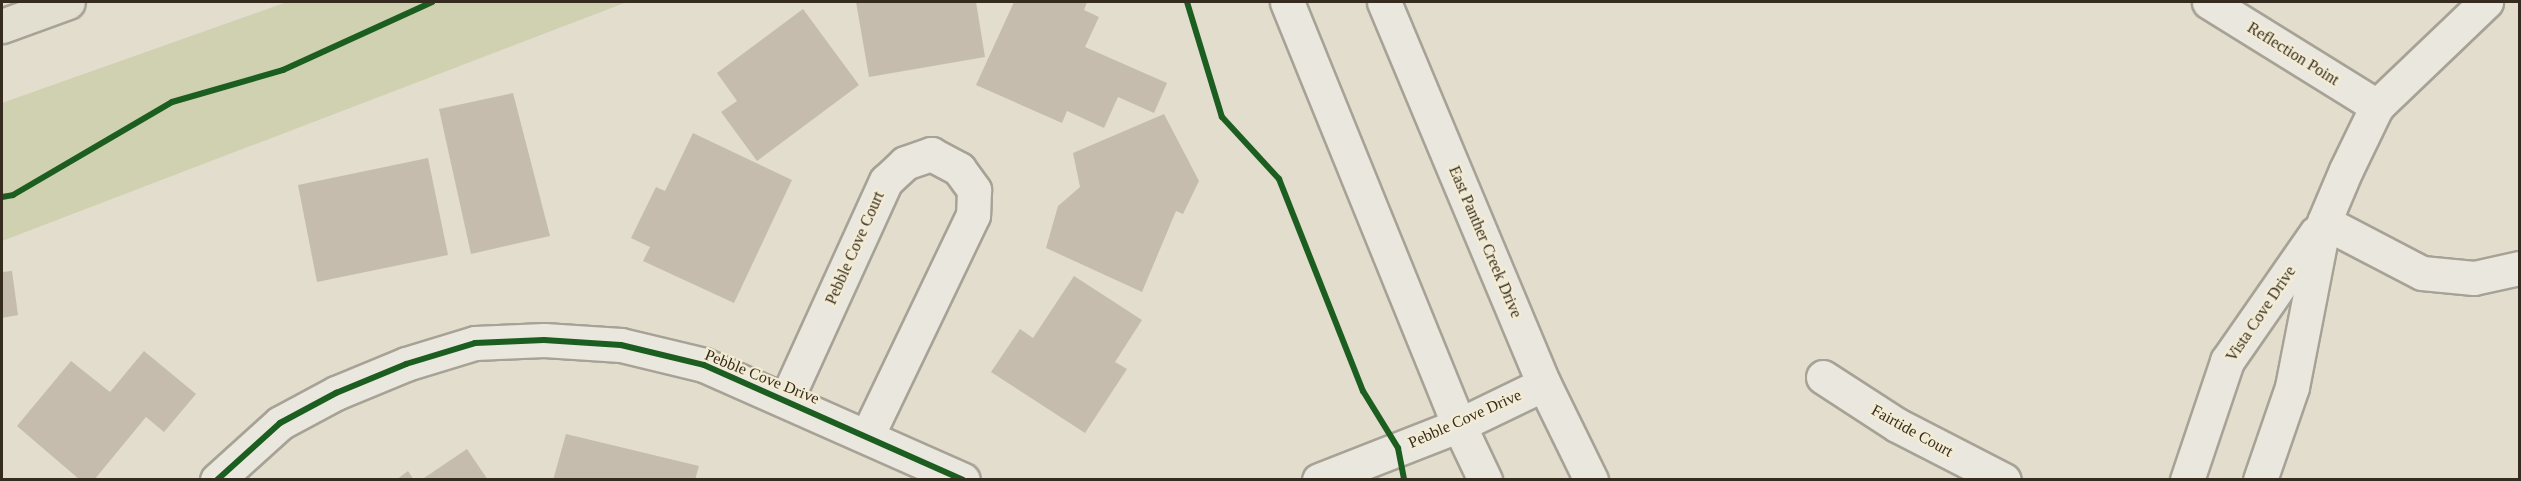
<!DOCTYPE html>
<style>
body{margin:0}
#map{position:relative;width:2521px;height:481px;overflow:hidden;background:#e2ddcd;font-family:"Times New Roman",serif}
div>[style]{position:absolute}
.green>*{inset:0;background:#cfd1b0}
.building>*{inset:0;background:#c6bcae}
.roads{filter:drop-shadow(2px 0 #a7a296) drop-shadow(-2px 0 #a7a296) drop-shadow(0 2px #a7a296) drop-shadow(0 -2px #a7a296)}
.street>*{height:33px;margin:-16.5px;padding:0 16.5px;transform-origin:16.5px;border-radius:16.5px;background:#eae7de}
.secondary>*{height:33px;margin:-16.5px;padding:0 16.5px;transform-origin:16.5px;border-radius:16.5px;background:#eae7de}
.primary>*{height:33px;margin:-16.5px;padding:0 16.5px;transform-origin:16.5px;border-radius:16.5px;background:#e2ded0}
.cycleway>*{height:6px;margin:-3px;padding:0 3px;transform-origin:3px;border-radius:3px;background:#1b5e20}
span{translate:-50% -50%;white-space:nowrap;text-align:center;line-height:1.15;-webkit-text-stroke:4.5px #f3ecd3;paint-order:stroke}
.street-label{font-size:16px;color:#352b1f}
.frame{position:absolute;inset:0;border:3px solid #352b1f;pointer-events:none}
</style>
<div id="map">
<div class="green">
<div style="clip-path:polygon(287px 2px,627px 2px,2px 241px,2px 103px)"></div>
</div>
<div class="building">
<div style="clip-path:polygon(856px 2px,976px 2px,985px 57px,869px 77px)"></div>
<div style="clip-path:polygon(1014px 2px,1087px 2px,1084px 10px,1099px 17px,1085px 47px,1167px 83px,1154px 113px,1118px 97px,1104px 128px,1067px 111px,1062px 123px,976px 85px)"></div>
<div style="clip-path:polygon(803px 9px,859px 85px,757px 161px,721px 112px,737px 101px,717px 73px)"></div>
<div style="clip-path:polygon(513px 93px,550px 236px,471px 254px,439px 109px)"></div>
<div style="clip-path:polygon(1164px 114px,1199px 181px,1183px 214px,1176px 211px,1142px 292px,1046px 248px,1058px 206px,1080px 187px,1073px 153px)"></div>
<div style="clip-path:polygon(693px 133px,792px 180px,734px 303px,643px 261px,650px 247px,631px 238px,656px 187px,665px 191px)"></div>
<div style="clip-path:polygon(428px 158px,448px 255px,317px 282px,298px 185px)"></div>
<div style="clip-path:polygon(12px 271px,18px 315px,2px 318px,2px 272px)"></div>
<div style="clip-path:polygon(1074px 276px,1142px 320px,1115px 362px,1127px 369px,1085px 433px,991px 372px,1020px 329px,1033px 338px)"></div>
<div style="clip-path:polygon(144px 351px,196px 394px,164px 432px,146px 417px,94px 480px,80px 480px,17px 426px,71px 361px,110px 392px)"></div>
<div style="clip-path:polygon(566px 434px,699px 466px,695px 480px,553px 480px)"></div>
<div style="clip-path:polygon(467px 449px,488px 480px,421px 480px)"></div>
<div style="clip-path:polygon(408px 471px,414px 480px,396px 480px)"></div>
</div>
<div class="roads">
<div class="street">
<div style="left:2209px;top:2px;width:198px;rotate:31.8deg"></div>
<div style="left:2324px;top:222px;width:110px;rotate:27.5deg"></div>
<div style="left:2422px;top:273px;width:52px;rotate:5.5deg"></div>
<div style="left:2474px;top:278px;width:47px;rotate:-12.3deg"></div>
<div style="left:1823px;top:377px;width:88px;rotate:33deg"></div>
<div style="left:1897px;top:425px;width:120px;rotate:27.2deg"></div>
<div style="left:786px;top:400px;width:241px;rotate:-65.5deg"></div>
<div style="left:886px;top:181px;width:26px;rotate:-43deg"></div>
<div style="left:905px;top:163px;width:28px;rotate:-19deg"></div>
<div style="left:931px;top:154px;width:32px;rotate:28deg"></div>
<div style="left:959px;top:169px;width:26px;rotate:54deg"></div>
<div style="left:974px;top:190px;width:25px;rotate:92deg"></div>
<div style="left:973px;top:215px;width:245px;rotate:115.6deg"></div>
<div style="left:217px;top:480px;width:85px;rotate:-42.1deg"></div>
<div style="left:280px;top:423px;width:64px;rotate:-28.2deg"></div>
<div style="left:336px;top:393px;width:76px;rotate:-22.5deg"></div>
<div style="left:406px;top:364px;width:72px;rotate:-16.9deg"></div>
<div style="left:475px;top:343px;width:69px;rotate:-2.5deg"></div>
<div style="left:544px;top:340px;width:77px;rotate:3.7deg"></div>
<div style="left:621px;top:345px;width:85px;rotate:13.5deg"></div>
<div style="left:704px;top:365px;width:283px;rotate:23.9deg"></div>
<div style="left:1319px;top:480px;width:150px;rotate:-21.4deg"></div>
<div style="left:1459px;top:425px;width:94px;rotate:-25.8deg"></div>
<div style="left:2187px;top:480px;width:126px;rotate:-71.4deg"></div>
<div style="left:2227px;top:361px;width:156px;rotate:-55.2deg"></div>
<div style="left:2260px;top:480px;width:98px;rotate:-71deg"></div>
<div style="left:2292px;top:387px;width:168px;rotate:-79deg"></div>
<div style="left:2324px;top:222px;width:56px;rotate:-67.1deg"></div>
<div style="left:2346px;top:170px;width:71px;rotate:-64.2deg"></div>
<div style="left:2377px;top:106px;width:151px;rotate:-43.7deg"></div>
</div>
<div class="secondary">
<div style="left:1287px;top:2px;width:457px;rotate:67.9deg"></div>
<div style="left:1459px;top:425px;width:61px;rotate:64.7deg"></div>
<div style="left:1384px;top:2px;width:414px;rotate:67.3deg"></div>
<div style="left:1544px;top:384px;width:107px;rotate:63.9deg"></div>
</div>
<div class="primary">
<div style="left:2px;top:26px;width:70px;rotate:-20deg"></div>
</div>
</div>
<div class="cycleway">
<div style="left:1187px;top:2px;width:120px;rotate:73.1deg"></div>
<div style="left:1222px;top:117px;width:84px;rotate:47.4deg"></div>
<div style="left:1279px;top:179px;width:228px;rotate:68.4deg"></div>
<div style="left:1363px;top:391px;width:67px;rotate:58.4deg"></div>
<div style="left:1398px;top:448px;width:33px;rotate:79deg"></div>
<div style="left:2px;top:197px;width:11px;rotate:-10deg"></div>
<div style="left:13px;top:195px;width:184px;rotate:-30.3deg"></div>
<div style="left:172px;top:102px;width:116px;rotate:-16.1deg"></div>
<div style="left:283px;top:70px;width:164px;rotate:-24.5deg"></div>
<div style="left:217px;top:480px;width:85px;rotate:-42.1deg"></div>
<div style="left:280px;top:423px;width:64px;rotate:-28.2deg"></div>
<div style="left:336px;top:393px;width:76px;rotate:-22.5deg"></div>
<div style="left:406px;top:364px;width:72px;rotate:-16.9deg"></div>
<div style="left:475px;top:343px;width:69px;rotate:-2.5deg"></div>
<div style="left:544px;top:340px;width:77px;rotate:3.7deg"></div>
<div style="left:621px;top:345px;width:85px;rotate:13.5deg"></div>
<div style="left:704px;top:365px;width:283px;rotate:23.9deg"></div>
</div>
<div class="street-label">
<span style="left:2293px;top:54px;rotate:32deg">Reflection Point</span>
<span style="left:1485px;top:242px;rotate:67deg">East Panther Creek Drive</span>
<span style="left:855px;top:248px;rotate:-66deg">Pebble Cove Court</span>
<span style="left:2261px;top:314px;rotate:-56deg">Vista Cove Drive</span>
<span style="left:762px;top:377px;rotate:22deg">Pebble Cove Drive</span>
<span style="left:1465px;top:419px;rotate:-24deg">Pebble Cove Drive</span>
<span style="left:1912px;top:431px;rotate:29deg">Fairtide Court</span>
</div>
<div class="frame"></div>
</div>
